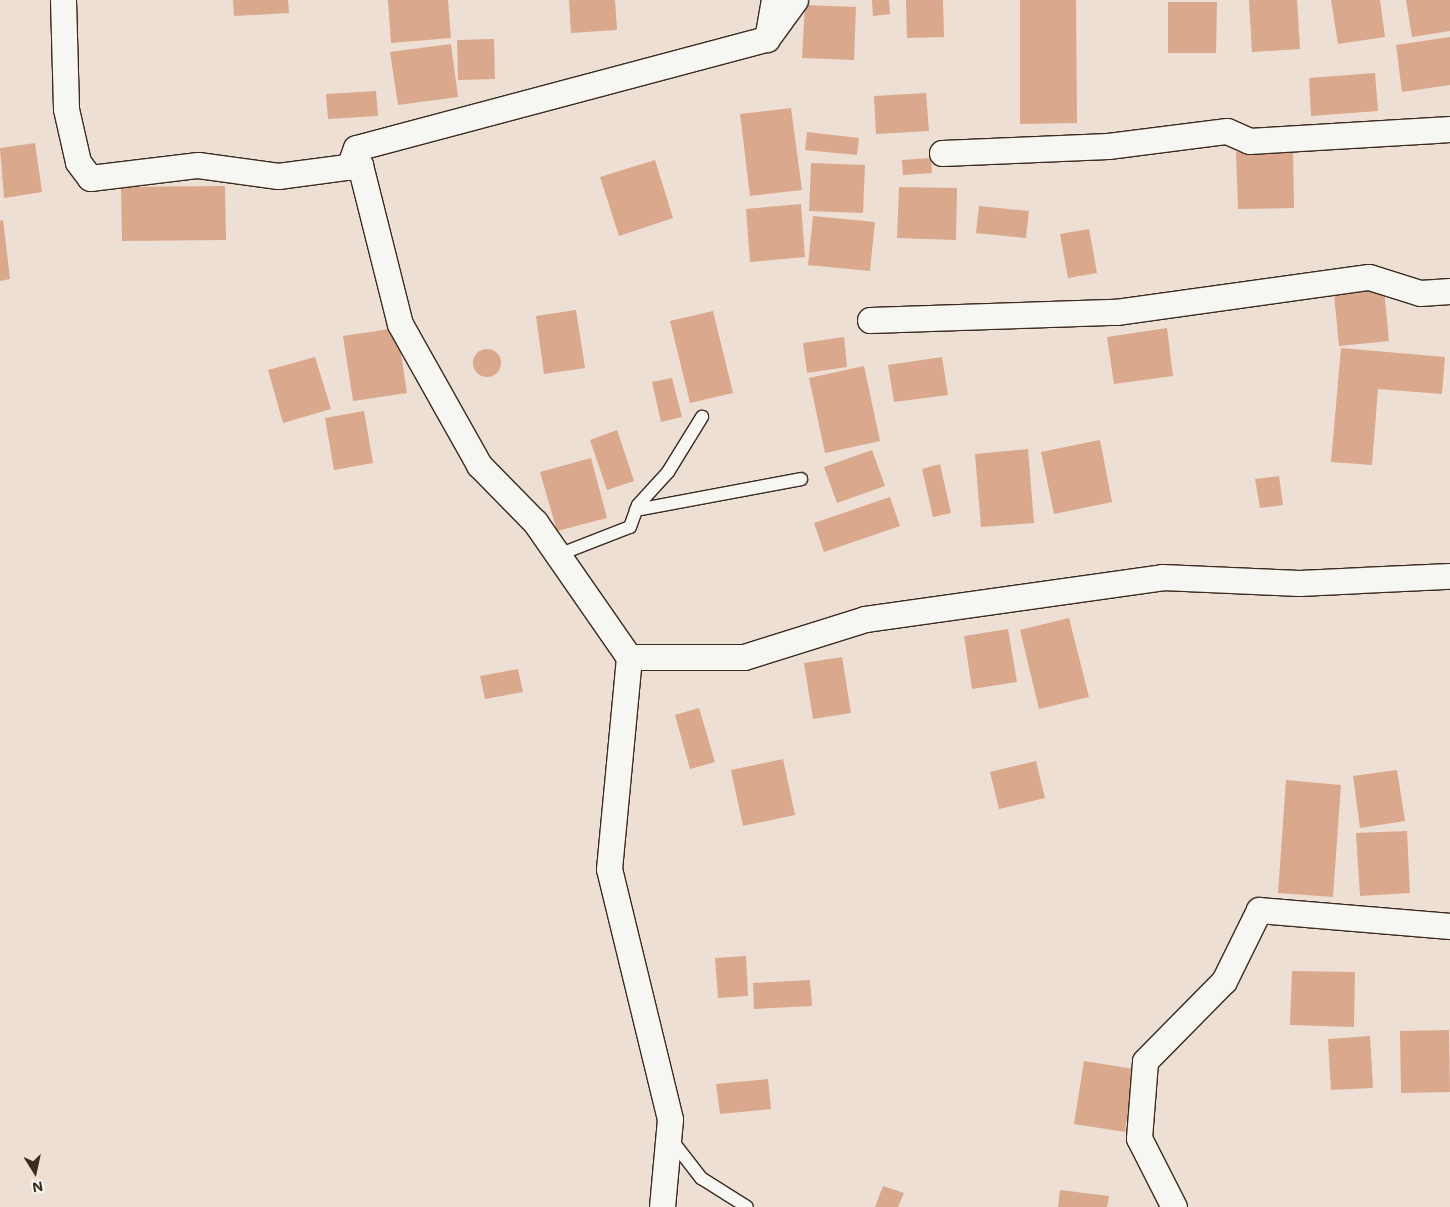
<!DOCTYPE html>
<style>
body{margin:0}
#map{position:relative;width:1450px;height:1207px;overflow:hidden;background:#eedfd4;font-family:Mali,sans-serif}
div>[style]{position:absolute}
.building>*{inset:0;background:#daa88d}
.round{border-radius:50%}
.roads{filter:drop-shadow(1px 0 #3b2a1e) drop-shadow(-1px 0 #3b2a1e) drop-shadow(0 1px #3b2a1e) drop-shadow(0 -1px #3b2a1e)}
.lane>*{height:12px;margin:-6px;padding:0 6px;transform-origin:6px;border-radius:6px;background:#f6f6f2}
.street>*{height:25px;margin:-12.5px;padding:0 12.5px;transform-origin:12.5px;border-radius:12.5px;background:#f6f6f2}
span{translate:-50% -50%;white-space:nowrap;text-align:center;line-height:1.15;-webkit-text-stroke:4.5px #f6f6f2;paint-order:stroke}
.north{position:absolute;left:10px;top:1147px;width:50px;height:50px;-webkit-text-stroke:4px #f6f6f2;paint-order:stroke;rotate:170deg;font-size:14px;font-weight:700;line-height:20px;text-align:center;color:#3b2a1e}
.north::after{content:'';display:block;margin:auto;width:18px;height:22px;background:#3b2a1e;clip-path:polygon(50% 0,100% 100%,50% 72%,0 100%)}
</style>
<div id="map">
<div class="building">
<div style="clip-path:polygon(233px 0,288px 0,289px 13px,234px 16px)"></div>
<div style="clip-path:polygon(388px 0,448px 0,451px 38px,391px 43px)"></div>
<div style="clip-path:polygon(569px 0,615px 0,617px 30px,571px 33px)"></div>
<div style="clip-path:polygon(872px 0,889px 0,890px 14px,873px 16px)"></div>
<div style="clip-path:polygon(906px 0,943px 0,944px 37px,907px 38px)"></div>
<div style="clip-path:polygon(1020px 0,1076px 0,1077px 123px,1020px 124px)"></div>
<div style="clip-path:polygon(1249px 0,1297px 0,1300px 49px,1252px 52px)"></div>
<div style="clip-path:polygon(1331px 0,1380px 0,1385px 37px,1338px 44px)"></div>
<div style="clip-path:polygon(1406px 0,1450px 0,1450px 31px,1412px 37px)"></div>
<div style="clip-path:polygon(1168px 2px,1217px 2px,1216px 53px,1168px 53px)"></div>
<div style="clip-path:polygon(805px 5px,856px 7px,854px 60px,802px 58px)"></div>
<div style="clip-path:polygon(1450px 37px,1450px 85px,1402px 92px,1396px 45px)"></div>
<div style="clip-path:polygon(494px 39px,495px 79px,458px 80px,457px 40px)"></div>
<div style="clip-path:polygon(451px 44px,458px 97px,398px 105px,390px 52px)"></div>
<div style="clip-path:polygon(1375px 73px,1378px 111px,1311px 116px,1309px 78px)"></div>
<div style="clip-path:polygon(376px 91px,378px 116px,328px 119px,326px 94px)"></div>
<div style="clip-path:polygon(926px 93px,929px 131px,876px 134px,874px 96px)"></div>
<div style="clip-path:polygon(791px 108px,802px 190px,750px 196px,740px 114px)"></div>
<div style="clip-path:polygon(807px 132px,859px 138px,857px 155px,805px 150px)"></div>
<div style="clip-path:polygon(35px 143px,42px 192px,4px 198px,0 148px)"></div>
<div style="clip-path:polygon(1293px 151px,1294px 208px,1238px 209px,1236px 152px)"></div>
<div style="clip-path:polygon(931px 158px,932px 173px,903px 175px,902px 160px)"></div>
<div style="clip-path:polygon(655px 160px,673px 218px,619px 236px,600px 177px)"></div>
<div style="clip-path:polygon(811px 163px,865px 165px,863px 213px,809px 211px)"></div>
<div style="clip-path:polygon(225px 186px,226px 240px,122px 241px,121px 187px)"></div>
<div style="clip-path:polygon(899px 187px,957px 188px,956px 240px,897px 238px)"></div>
<div style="clip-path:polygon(801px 204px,805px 257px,750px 262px,746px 209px)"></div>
<div style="clip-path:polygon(979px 206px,1029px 211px,1026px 238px,976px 233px)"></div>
<div style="clip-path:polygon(813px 216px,875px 222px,870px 271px,808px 265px)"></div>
<div style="clip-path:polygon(3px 220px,10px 279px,0 281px,0 221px)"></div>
<div style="clip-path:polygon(1089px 229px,1097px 273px,1068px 278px,1060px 234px)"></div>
<div style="clip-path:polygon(1384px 289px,1389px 341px,1339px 346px,1334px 294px)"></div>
<div style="clip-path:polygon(576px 310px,585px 368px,544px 374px,536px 316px)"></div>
<div style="clip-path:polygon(713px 311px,733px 393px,690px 403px,670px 321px)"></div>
<div style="clip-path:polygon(397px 328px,407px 393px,353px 401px,343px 336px)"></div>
<div style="clip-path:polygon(1167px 328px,1173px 376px,1114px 384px,1107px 337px)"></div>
<div style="clip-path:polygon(844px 337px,847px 367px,807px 373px,803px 343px)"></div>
<div style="clip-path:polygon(1341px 348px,1445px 357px,1442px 394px,1378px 389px,1372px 465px,1331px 462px)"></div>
<div class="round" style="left:473px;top:349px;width:28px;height:28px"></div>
<div style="clip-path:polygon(315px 357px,331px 409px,283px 423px,268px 370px)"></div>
<div style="clip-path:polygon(942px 357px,948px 395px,894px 402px,888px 365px)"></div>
<div style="clip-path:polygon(864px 366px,880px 441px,825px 453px,809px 378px)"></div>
<div style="clip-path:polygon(672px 378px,682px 417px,661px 422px,652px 382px)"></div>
<div style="clip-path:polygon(364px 411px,373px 463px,334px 470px,325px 418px)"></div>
<div style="clip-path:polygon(617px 430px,634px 481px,607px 490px,590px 440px)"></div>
<div style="clip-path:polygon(1100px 440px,1112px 502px,1054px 514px,1041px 452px)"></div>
<div style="clip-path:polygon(1028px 449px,1034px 523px,981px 527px,975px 454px)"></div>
<div style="clip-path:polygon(872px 450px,885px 486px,837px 503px,824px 467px)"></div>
<div style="clip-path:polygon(591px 458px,607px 518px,557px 531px,540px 472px)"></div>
<div style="clip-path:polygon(940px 464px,951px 513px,933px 517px,922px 469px)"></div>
<div style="clip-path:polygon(1279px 476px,1283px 505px,1260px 508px,1255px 479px)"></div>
<div style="clip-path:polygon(890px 497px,900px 526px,824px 552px,814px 523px)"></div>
<div style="clip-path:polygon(1069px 618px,1089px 697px,1039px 709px,1020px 630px)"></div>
<div style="clip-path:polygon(1008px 629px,1017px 682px,972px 689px,964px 636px)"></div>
<div style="clip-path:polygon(842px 657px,851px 713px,813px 719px,804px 663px)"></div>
<div style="clip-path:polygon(518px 669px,523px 692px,485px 699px,480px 676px)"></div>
<div style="clip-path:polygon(699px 708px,715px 762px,690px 769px,675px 715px)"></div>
<div style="clip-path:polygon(783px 759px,795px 815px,743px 826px,731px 770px)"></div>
<div style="clip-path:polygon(1036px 761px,1045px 798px,999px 809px,990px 772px)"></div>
<div style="clip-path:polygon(1397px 770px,1405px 821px,1360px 828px,1353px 776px)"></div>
<div style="clip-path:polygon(1286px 780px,1341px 785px,1333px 897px,1278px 893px)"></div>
<div style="clip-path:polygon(1407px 831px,1410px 893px,1360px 896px,1356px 833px)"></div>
<div style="clip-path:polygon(746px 956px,748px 996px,718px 998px,715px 958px)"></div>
<div style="clip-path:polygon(1292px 971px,1355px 972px,1354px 1027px,1290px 1025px)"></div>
<div style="clip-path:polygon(810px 980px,812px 1006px,754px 1009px,753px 983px)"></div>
<div style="clip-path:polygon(1449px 1030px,1450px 1092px,1401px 1093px,1400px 1031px)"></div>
<div style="clip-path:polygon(1370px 1036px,1373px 1088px,1331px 1090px,1328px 1039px)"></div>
<div style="clip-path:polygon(1084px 1061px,1134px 1069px,1125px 1132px,1074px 1124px)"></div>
<div style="clip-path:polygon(768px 1079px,771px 1109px,720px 1114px,716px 1084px)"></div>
<div style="clip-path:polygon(883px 1186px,904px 1193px,898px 1207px,875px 1207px)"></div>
<div style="clip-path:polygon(1060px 1190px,1109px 1196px,1107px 1207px,1058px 1207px)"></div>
</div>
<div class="roads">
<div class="lane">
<div style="left:636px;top:510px;width:168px;rotate:-10.6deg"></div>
<div style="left:558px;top:555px;width:77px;rotate:-21.3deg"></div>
<div style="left:630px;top:527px;width:23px;rotate:-70deg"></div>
<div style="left:638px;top:505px;width:45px;rotate:-47.7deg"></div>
<div style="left:668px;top:472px;width:65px;rotate:-58.3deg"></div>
<div style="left:670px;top:1138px;width:51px;rotate:52.2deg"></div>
<div style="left:701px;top:1178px;width:54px;rotate:32.2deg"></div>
</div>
<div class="street">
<div style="left:63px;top:0;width:109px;rotate:88.4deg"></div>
<div style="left:66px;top:109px;width:54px;rotate:77.2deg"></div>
<div style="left:78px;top:162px;width:20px;rotate:53deg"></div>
<div style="left:90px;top:178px;width:109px;rotate:-6.9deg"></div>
<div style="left:198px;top:165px;width:81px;rotate:7.8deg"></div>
<div style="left:278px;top:176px;width:83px;rotate:-7.6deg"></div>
<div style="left:360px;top:165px;width:164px;rotate:75.9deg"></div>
<div style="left:400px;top:324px;width:162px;rotate:60.7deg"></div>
<div style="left:479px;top:465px;width:80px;rotate:45.5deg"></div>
<div style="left:535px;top:522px;width:165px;rotate:55.2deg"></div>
<div style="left:771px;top:33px;width:41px;rotate:-54deg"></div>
<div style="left:942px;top:153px;width:166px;rotate:-2.4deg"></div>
<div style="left:1108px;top:146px;width:120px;rotate:-7.2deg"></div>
<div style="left:1227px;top:131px;width:24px;rotate:24deg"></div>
<div style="left:1249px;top:141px;width:201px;rotate:-3.4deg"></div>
<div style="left:349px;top:167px;width:20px;rotate:-70deg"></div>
<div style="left:356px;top:148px;width:425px;rotate:-14.9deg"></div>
<div style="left:767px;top:39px;width:40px;rotate:-80deg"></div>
<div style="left:870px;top:320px;width:246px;rotate:-1.9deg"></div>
<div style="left:1116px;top:312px;width:255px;rotate:-7.9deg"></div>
<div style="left:1369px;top:277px;width:53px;rotate:17.4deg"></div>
<div style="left:1420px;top:293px;width:30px;rotate:-4deg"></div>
<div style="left:662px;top:1207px;width:88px;rotate:-84.8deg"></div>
<div style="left:670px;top:1119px;width:257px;rotate:-103.7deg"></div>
<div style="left:609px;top:869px;width:213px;rotate:-84.6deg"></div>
<div style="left:629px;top:657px;width:115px"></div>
<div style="left:744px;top:657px;width:127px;rotate:-17.4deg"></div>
<div style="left:865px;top:619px;width:300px;rotate:-8deg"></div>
<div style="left:1162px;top:577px;width:137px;rotate:2.5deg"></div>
<div style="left:1299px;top:583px;width:151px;rotate:-2.7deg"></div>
<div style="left:1174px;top:1207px;width:77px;rotate:-116.9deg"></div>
<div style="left:1139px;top:1138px;width:77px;rotate:-85.5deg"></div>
<div style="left:1145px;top:1061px;width:112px;rotate:-45.4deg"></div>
<div style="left:1224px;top:981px;width:79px;rotate:-63.8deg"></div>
<div style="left:1259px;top:910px;width:192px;rotate:4.8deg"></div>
</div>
</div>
<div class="north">N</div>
</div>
